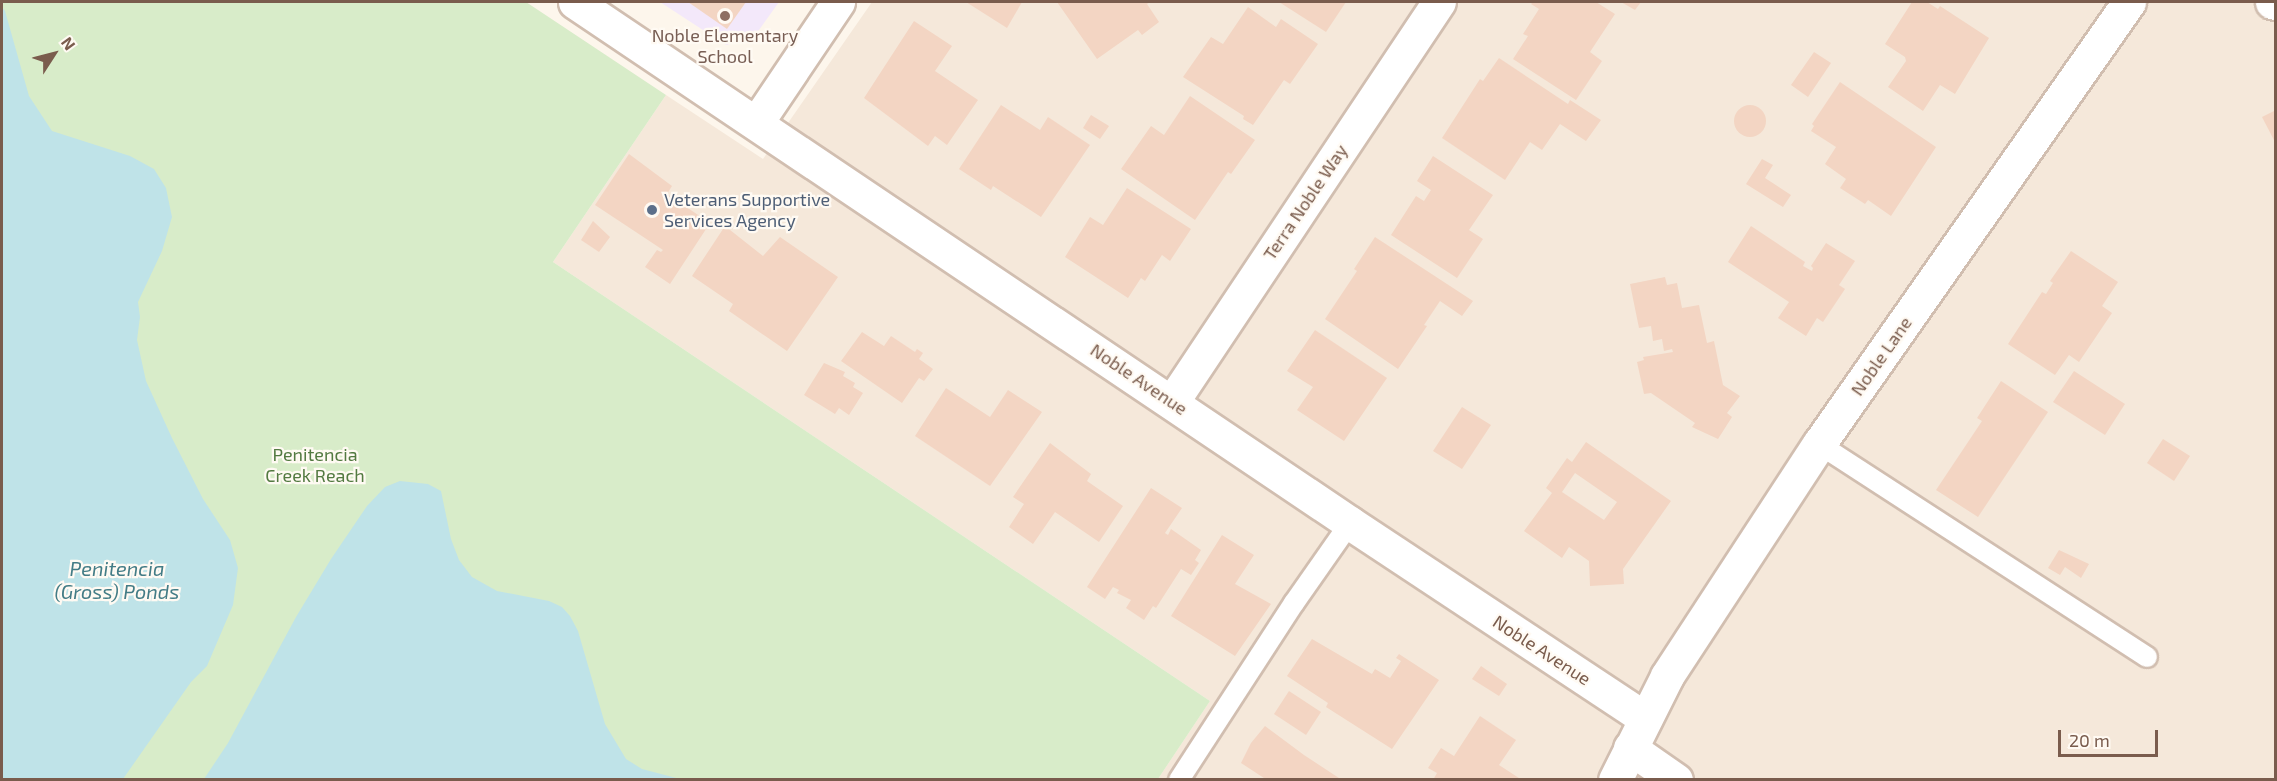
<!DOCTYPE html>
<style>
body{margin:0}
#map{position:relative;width:2277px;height:781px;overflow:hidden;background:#fdf6ec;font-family:"Exo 2",sans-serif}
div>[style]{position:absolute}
.residential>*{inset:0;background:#f5e8da}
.education>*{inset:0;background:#f3e8fa}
.green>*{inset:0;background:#d8ecc9}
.water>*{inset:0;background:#bfe3e8}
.building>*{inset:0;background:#f3d5c3}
.round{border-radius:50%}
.roads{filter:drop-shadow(2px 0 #d1beb0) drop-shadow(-2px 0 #d1beb0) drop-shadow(0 2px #d1beb0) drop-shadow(0 -2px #d1beb0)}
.service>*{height:20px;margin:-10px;padding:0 10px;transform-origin:10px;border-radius:10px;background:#fff}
.minor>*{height:33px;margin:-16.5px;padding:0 16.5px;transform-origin:16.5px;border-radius:16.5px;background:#fff}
.dots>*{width:16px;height:16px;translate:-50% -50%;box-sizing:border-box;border:3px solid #fffaf3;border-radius:50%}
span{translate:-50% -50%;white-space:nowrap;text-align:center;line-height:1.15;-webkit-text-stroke:4.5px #fffaf3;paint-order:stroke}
.education-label{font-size:18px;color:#785e54}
.service-label{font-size:18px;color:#4e5e75}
.left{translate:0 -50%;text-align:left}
.street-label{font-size:18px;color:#7a5c4d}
.park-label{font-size:18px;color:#537a41}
.water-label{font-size:20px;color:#437c86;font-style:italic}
.frame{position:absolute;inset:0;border:3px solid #7a5c4d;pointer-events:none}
.north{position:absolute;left:24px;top:24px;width:60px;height:60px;-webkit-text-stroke:4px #fffaf3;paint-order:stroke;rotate:54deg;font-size:16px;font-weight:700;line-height:24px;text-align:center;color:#7a5c4d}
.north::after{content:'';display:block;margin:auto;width:21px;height:27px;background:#7a5c4d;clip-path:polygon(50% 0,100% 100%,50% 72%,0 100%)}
.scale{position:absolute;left:2058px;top:730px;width:100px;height:27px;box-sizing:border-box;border:3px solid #7a5c4d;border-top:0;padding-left:8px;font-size:18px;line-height:21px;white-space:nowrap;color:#7a5c4d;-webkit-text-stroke:4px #fffaf3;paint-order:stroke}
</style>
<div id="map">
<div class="residential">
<div style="clip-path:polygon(872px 2px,2275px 2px,2275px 779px,1158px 779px,1210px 701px,553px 262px,666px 95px,763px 159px)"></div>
</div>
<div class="education">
<div style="clip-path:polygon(660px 2px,779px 2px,759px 30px,744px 41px,726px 45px)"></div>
</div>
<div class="green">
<div style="clip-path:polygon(2px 2px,526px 2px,666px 95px,553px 262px,1210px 701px,1158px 779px,2px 780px)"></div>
</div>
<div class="water">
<div style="clip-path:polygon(2px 7px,5px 11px,29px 96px,52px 131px,130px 156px,154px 169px,166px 188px,172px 217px,162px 251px,138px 302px,140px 317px,137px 340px,146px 381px,172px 438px,203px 499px,230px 540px,238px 568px,233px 605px,207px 666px,191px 682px,123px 779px,2px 779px)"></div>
<div style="clip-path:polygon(400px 481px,428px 484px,441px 491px,451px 539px,459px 560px,472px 577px,497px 591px,549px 601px,562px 607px,570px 616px,578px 631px,605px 724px,626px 759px,642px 769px,680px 779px,204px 779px,228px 743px,296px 617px,331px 559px,367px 506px,385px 487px)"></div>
</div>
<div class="building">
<div style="clip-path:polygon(688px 2px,746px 2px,727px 29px)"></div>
<div style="clip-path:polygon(966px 2px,1022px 2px,1007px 28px)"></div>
<div style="clip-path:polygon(1057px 2px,1150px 2px,1147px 4px,1159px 22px,1142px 35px,1138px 30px,1097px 59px)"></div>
<div style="clip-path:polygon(1279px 2px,1346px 2px,1326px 32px)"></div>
<div style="clip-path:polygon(1533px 2px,1596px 2px,1615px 14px,1590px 52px,1602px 61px,1576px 100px,1513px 59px,1528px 36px,1523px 34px,1539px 9px,1531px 4px)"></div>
<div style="clip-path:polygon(1621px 2px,1641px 2px,1635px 10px)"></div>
<div style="clip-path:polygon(1912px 2px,1927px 2px,1938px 9px,1940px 6px,1989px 38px,1955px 94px,1940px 85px,1923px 111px,1888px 87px,1906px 61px,1905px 57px,1885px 44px)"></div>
<div style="clip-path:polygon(1248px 7px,1276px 27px,1281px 19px,1318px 44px,1290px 84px,1284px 80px,1253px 125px,1243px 119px,1244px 116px,1183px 77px,1211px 37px,1223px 44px)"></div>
<div style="clip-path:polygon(914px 21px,952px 46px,935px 71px,978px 100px,947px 145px,935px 136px,928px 146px,864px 98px)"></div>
<div style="clip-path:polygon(1814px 52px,1831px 63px,1808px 97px,1791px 85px)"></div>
<div style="clip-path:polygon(1499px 58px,1568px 104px,1570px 100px,1601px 120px,1586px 141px,1560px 124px,1542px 150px,1530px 142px,1505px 180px,1442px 138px,1480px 79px,1483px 81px)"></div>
<div style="clip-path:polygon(1840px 82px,1936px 147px,1891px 216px,1868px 200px,1865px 204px,1840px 188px,1846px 179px,1825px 164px,1836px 147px,1811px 131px,1814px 126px,1812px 124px)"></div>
<div style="clip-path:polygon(1190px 96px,1255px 140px,1231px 174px,1228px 172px,1195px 220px,1121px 169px,1151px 126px,1164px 135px)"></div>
<div class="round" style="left:1734px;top:105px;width:32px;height:32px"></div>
<div style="clip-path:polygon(1001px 105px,1040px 130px,1048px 117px,1090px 145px,1041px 217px,993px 186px,991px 190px,959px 169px)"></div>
<div style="clip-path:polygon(2276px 110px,2276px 144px,2262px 117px)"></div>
<div style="clip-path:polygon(1091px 115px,1109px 126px,1100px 139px,1083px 128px)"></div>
<div style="clip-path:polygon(629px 154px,672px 186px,667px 194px,710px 223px,670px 284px,645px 267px,657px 250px,661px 252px,663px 250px,595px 205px)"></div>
<div style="clip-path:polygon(1433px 156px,1493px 195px,1469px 230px,1483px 239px,1457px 278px,1391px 235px,1416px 196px,1424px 201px,1431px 190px,1417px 181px)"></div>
<div style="clip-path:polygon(1762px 159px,1773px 165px,1765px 178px,1791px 195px,1783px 207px,1746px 184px)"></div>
<div style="clip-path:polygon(1127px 188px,1191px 229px,1170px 261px,1162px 255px,1145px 281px,1141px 278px,1128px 298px,1065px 257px,1090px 217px,1103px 225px)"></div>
<div style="clip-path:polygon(593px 221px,610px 237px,599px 252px,581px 240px)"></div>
<div style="clip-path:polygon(725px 226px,763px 256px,780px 237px,838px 277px,787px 351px,729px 311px,733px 304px,692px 276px)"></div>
<div style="clip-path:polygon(1751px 226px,1805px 262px,1803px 266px,1812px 271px,1813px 268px,1811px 266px,1826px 243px,1855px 261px,1839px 285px,1845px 289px,1823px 322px,1817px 318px,1806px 336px,1778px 318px,1789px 302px,1728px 262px)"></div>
<div style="clip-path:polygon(1375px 237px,1473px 301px,1462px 316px,1440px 301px,1424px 325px,1427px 326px,1398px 369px,1325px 319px,1357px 271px,1354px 269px)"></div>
<div style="clip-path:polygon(2071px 251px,2118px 282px,2102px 306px,2112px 313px,2079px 362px,2069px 355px,2055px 375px,2008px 344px,2042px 292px,2046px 294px,2053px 283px,2050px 281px)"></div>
<div style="clip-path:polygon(1665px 277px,1667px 285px,1677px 283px,1682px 308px,1699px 305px,1707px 343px,1714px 341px,1723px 385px,1740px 396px,1727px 413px,1732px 417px,1718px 439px,1692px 427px,1695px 423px,1651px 393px,1644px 394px,1637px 362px,1644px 360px,1643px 357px,1673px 352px,1672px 349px,1664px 351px,1662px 339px,1653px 341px,1651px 326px,1639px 328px,1630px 284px)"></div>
<div style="clip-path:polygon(1315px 330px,1387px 378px,1344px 441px,1297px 410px,1313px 387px,1287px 371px)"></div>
<div style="clip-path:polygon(862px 332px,884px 346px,891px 336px,915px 352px,917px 349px,923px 353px,919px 359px,933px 369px,924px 381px,919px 378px,902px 403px,841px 361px)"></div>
<div style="clip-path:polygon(824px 363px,845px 372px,843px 376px,855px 383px,853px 387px,863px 393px,849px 415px,839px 408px,835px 414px,804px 395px)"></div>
<div style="clip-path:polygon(2074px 371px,2125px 404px,2105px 435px,2053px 402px)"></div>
<div style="clip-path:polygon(2001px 381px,2048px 412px,1978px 517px,1936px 490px,1982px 421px,1977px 418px)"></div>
<div style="clip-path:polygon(946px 388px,990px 417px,1008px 390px,1042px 412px,990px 486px,915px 436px)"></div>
<div style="clip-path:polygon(1462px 407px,1491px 425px,1462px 469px,1433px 451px)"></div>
<div style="clip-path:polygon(2163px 439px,2190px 456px,2174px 481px,2147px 463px)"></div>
<div style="clip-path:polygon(evenodd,1586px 442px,1671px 501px,1623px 569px,1624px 584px,1590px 586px,1589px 561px,1569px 547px,1562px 558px,1524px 531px,1552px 493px,1546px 488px,1567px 458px,1572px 462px,1586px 442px,1575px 473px,1617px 502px,1604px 520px,1562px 492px,1575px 473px)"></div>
<div style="clip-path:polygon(1050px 443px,1091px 474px,1087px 481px,1123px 506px,1099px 542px,1055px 512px,1033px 544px,1009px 527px,1024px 504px,1013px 497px)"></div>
<div style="clip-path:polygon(1151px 488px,1182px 508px,1165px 533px,1168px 535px,1171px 529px,1201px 550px,1195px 560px,1199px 563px,1191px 575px,1181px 569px,1156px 608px,1153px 606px,1144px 620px,1126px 608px,1131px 600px,1117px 593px,1119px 590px,1113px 587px,1105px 599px,1087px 587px)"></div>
<div style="clip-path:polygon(1222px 535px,1254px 555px,1235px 584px,1271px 604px,1235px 656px,1171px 616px)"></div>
<div style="clip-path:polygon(2059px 550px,2089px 564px,2081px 578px,2065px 567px,2060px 575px,2048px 568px)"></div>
<div style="clip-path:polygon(1312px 639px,1372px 674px,1375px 669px,1390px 678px,1401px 661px,1396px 658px,1399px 654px,1439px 680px,1392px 749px,1326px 707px,1328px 703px,1287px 676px)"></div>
<div style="clip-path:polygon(1481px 666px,1507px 684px,1499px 696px,1472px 679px)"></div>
<div style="clip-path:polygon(1289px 691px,1321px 712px,1306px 735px,1274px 714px)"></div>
<div style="clip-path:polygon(1480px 716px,1516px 740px,1499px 765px,1522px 780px,1433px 780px,1437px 773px,1428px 768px,1441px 748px,1454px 756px)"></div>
<div style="clip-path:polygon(1265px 726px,1304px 755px,1342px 780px,1267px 780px,1241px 763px,1251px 743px)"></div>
</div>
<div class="roads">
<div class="service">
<div style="left:1819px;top:444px;width:391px;rotate:33deg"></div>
<div style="left:1179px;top:780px;width:211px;rotate:-57deg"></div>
<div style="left:1294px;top:603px;width:98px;rotate:-55deg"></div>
</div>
<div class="minor">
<div style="left:575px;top:2px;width:934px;rotate:33.91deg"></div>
<div style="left:1350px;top:523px;width:354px;rotate:33.5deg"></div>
<div style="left:2272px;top:2px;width:4px;rotate:14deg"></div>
<div style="left:757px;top:122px;width:145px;rotate:-56deg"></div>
<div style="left:1172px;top:402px;width:481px;rotate:-56.3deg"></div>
<div style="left:1630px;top:748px;width:56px;rotate:34.8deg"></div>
<div style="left:1615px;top:780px;width:116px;rotate:-63.4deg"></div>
<div style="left:1667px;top:676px;width:277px;rotate:-56.8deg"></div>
<div style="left:1819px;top:444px;width:540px;rotate:-54.96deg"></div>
</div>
</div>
<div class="dots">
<div style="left:725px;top:16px;background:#8d6e63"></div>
<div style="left:652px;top:210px;background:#5c6f8a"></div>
</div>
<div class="education-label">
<span style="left:725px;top:46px">Noble Elementary<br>School</span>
</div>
<div class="service-label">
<span class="left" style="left:664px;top:210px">Veterans Supportive<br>Services Agency</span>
</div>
<div class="street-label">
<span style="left:1305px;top:202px;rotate:-56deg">Terra Noble Way</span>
<span style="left:1881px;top:356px;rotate:-55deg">Noble Lane</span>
<span style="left:1139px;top:379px;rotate:34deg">Noble Avenue</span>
<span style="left:1542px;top:650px;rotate:33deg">Noble Avenue</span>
</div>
<div class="park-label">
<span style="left:315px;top:465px">Penitencia<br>Creek Reach</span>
</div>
<div class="water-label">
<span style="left:117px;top:580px">Penitencia<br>(Gross) Ponds</span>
</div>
<div class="frame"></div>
<div class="north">N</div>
<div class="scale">20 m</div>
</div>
